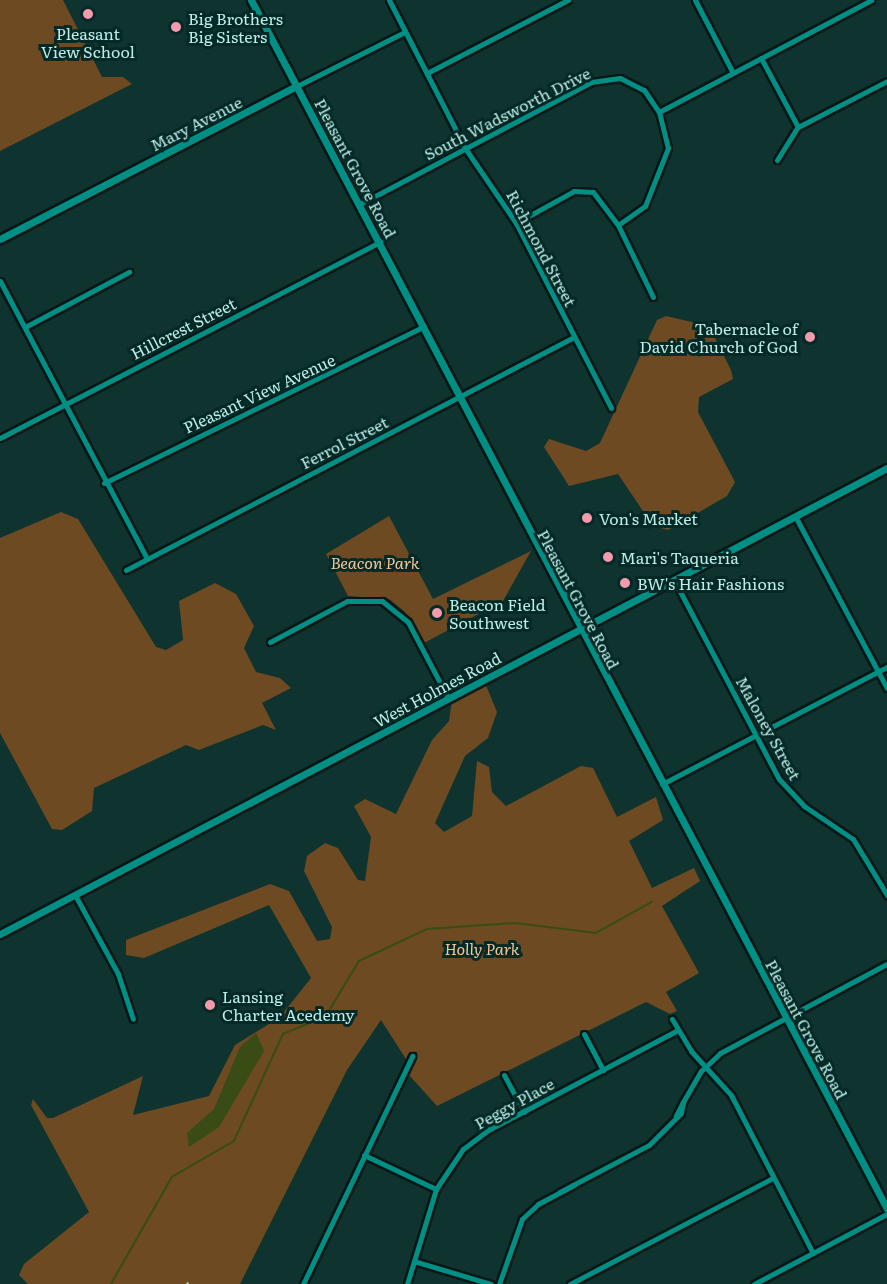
<!DOCTYPE html>
<style>
body{margin:0}
#map{position:relative;width:887px;height:1284px;overflow:hidden;background:#0f332f;font-family:Literata,serif}
div>[style]{position:absolute}
.green>*{inset:0;background:#6d4a22}
.water>*{inset:0;background:#394c16}
.stream>*{height:1.5px;margin:-0.75px;padding:0 0.75px;transform-origin:0.75px;border-radius:0.75px;background:#394c16}
.roads{filter:drop-shadow(2px 0 #091816) drop-shadow(-2px 0 #091816) drop-shadow(0 2px #091816) drop-shadow(0 -2px #091816)}
.minor>*{height:5px;margin:-2.5px;padding:0 2.5px;transform-origin:2.5px;border-radius:2.5px;background:#008f85}
.tertiary>*{height:7px;margin:-3.5px;padding:0 3.5px;transform-origin:3.5px;border-radius:3.5px;background:#008f85}
.rail>*{height:1.5px;margin:-0.75px;padding:0 0.75px;transform-origin:0.75px;border-radius:0.75px;background:#98c6c0}
.dots>*{width:16px;height:16px;translate:-50% -50%;box-sizing:border-box;border:3px solid #042926;border-radius:50%}
span{translate:-50% -50%;white-space:nowrap;text-align:center;line-height:1.15;-webkit-text-stroke:6px #042926;paint-order:stroke}
.poi-label{font-size:16px;color:#bcede7}
.left{translate:0 -50%;text-align:left}
.right{translate:-100% -50%;text-align:right}
.street-label{font-size:16px;color:#bcede7}
.park-label{font-size:16px;color:#f5c799;font-style:italic}
</style>
<div id="map">
<div class="green">
<div style="clip-path:polygon(0 0,63px 0,102px 77px,123px 77px,132px 84px,0 151px)"></div>
<div style="clip-path:polygon(666px 316px,709px 326px,731px 370px,733px 379px,699px 397px,698px 412px,735px 482px,727px 496px,668px 530px,653px 526px,618px 474px,569px 486px,544px 447px,549px 439px,586px 451px,600px 443px,657px 320px)"></div>
<div style="clip-path:polygon(61px 512px,78px 519px,156px 647px,166px 650px,183px 640px,179px 601px,215px 583px,236px 594px,254px 626px,244px 648px,256px 672px,280px 678px,291px 688px,262px 703px,276px 730px,263px 725px,199px 750px,186px 745px,94px 788px,92px 811px,62px 830px,52px 829px,0 733px,0 538px)"></div>
<div style="clip-path:polygon(389px 516px,433px 599px,531px 551px,503px 601px,424px 643px,405px 612px,389px 599px,348px 596px,326px 554px)"></div>
<div style="clip-path:polygon(485px 683px,497px 712px,488px 738px,465px 756px,435px 823px,444px 832px,472px 816px,477px 761px,489px 767px,492px 792px,506px 806px,581px 766px,593px 768px,617px 817px,656px 797px,663px 820px,629px 841px,652px 888px,694px 868px,700px 881px,662px 906px,699px 973px,666px 992px,677px 1011px,670px 1014px,646px 1002px,437px 1106px,409px 1075px,411px 1067px,381px 1020px,347px 1070px,240px 1284px,28px 1284px,19px 1275px,24px 1264px,89px 1212px,31px 1105px,33px 1099px,47px 1118px,53px 1118px,143px 1076px,133px 1115px,209px 1096px,235px 1045px,280px 1017px,311px 978px,269px 905px,144px 958px,126px 955px,126px 940px,270px 884px,289px 891px,317px 941px,330px 939px,332px 927px,304px 871px,307px 856px,325px 843px,338px 848px,358px 880px,365px 881px,371px 837px,354px 806px,365px 799px,396px 814px,432px 740px,449px 721px,452px 700px)"></div>
</div>
<div class="water">
<div style="clip-path:polygon(256px 1033px,264px 1051px,219px 1127px,189px 1147px,187px 1133px,214px 1109px,240px 1047px)"></div>
</div>
<div class="stream">
<div style="left:111px;top:1284px;width:123px;rotate:-60.3deg"></div>
<div style="left:172px;top:1177px;width:72px;rotate:-30.1deg"></div>
<div style="left:234px;top:1141px;width:118px;rotate:-65.4deg"></div>
<div style="left:283px;top:1034px;width:47px;rotate:-22.7deg"></div>
<div style="left:326px;top:1016px;width:64px;rotate:-59deg"></div>
<div style="left:359px;top:961px;width:75px;rotate:-25.2deg"></div>
<div style="left:427px;top:929px;width:88px;rotate:-3.9deg"></div>
<div style="left:515px;top:923px;width:82px;rotate:7deg"></div>
<div style="left:596px;top:933px;width:64px;rotate:-29deg"></div>
</div>
<div class="roads">
<div class="minor">
<div style="left:389px;top:0;width:166px;rotate:62.8deg"></div>
<div style="left:465px;top:148px;width:91px;rotate:55.8deg"></div>
<div style="left:516px;top:223px;width:208px;rotate:62.8deg"></div>
<div style="left:695px;top:0;width:82px;rotate:62.5deg"></div>
<div style="left:761px;top:58px;width:78px;rotate:61.8deg"></div>
<div style="left:427px;top:73px;width:159px;rotate:-27.4deg"></div>
<div style="left:297px;top:86px;width:121px;rotate:-26.6deg"></div>
<div style="left:659px;top:112px;width:240px;rotate:-27.8deg"></div>
<div style="left:777px;top:160px;width:39px;rotate:-58deg"></div>
<div style="left:798px;top:127px;width:100px;rotate:-27.3deg"></div>
<div style="left:360px;top:204px;width:261px;rotate:-27.8deg"></div>
<div style="left:591px;top:82px;width:29px;rotate:-8deg"></div>
<div style="left:620px;top:78px;width:27px;rotate:27deg"></div>
<div style="left:644px;top:90px;width:27px;rotate:56deg"></div>
<div style="left:659px;top:112px;width:37px;rotate:76deg"></div>
<div style="left:668px;top:148px;width:62px;rotate:111.6deg"></div>
<div style="left:645px;top:206px;width:33px;rotate:145deg"></div>
<div style="left:516px;top:223px;width:66px;rotate:-28.9deg"></div>
<div style="left:574px;top:191px;width:19px;rotate:3deg"></div>
<div style="left:593px;top:192px;width:41px;rotate:52.9deg"></div>
<div style="left:618px;top:225px;width:80px;rotate:64.1deg"></div>
<div style="left:0;top:281px;width:314px;rotate:62.1deg"></div>
<div style="left:25px;top:327px;width:118px;rotate:-27.9deg"></div>
<div style="left:0;top:438px;width:428px;rotate:-27.3deg"></div>
<div style="left:104px;top:483px;width:356px;rotate:-26.1deg"></div>
<div style="left:795px;top:516px;width:195px;rotate:61.9deg"></div>
<div style="left:126px;top:570px;width:505px;rotate:-27.48deg"></div>
<div style="left:674px;top:580px;width:225px;rotate:62.2deg"></div>
<div style="left:779px;top:779px;width:37px;rotate:47deg"></div>
<div style="left:804px;top:806px;width:59px;rotate:34deg"></div>
<div style="left:853px;top:839px;width:66px;rotate:58.7deg"></div>
<div style="left:270px;top:642px;width:87px;rotate:-28deg"></div>
<div style="left:347px;top:601px;width:35px"></div>
<div style="left:382px;top:601px;width:33px;rotate:39deg"></div>
<div style="left:408px;top:622px;width:86px;rotate:62.2deg"></div>
<div style="left:662px;top:784px;width:254px;rotate:-27.5deg"></div>
<div style="left:75px;top:895px;width:90px;rotate:61.4deg"></div>
<div style="left:118px;top:974px;width:47px;rotate:71.6deg"></div>
<div style="left:672px;top:1019px;width:37px;rotate:59deg"></div>
<div style="left:691px;top:1051px;width:59px;rotate:47.7deg"></div>
<div style="left:731px;top:1095px;width:178px;rotate:62.6deg"></div>
<div style="left:584px;top:1034px;width:41px;rotate:62.2deg"></div>
<div style="left:504px;top:1075px;width:42px;rotate:61.6deg"></div>
<div style="left:683px;top:1102px;width:36px;rotate:-60deg"></div>
<div style="left:701px;top:1071px;width:26px;rotate:-43deg"></div>
<div style="left:720px;top:1053px;width:189px;rotate:-28.1deg"></div>
<div style="left:364px;top:1155px;width:80px;rotate:25.3deg"></div>
<div style="left:573px;top:1185px;width:86px;rotate:-27.8deg"></div>
<div style="left:649px;top:1145px;width:45px;rotate:-45deg"></div>
<div style="left:681px;top:1113px;width:11px;rotate:-80deg"></div>
<div style="left:683px;top:1102px;width:16px;rotate:117deg"></div>
<div style="left:414px;top:1261px;width:80px;rotate:16.6deg"></div>
<div style="left:303px;top:1284px;width:253px;rotate:-64.4deg"></div>
<div style="left:407px;top:1284px;width:99px;rotate:-73deg"></div>
<div style="left:436px;top:1189px;width:48px;rotate:-56deg"></div>
<div style="left:463px;top:1149px;width:34px;rotate:-37deg"></div>
<div style="left:490px;top:1129px;width:212px;rotate:-27.8deg"></div>
<div style="left:499px;top:1284px;width:69px;rotate:-70.5deg"></div>
<div style="left:522px;top:1219px;width:22px;rotate:-43deg"></div>
<div style="left:538px;top:1204px;width:40px;rotate:-28deg"></div>
<div style="left:573px;top:1185px;width:15px;rotate:152deg"></div>
<div style="left:570px;top:1284px;width:229px;rotate:-27.6deg"></div>
<div style="left:754px;top:1284px;width:150px;rotate:-27.8deg"></div>
</div>
<div class="tertiary">
<div style="left:251px;top:0;width:1366px;rotate:62.25deg"></div>
<div style="left:0;top:239px;width:334px;rotate:-27.3deg"></div>
<div style="left:0;top:934px;width:1002px;rotate:-27.72deg"></div>
</div>
</div>
<div class="rail">
<div style="left:187px;top:1284px;width:1px;rotate:-45deg"></div>
</div>
<div class="dots">
<div style="left:88px;top:14px;background:#f39aac"></div>
<div style="left:176px;top:27px;background:#f39aac"></div>
<div style="left:810px;top:337px;background:#f39aac"></div>
<div style="left:587px;top:518px;background:#f39aac"></div>
<div style="left:608px;top:557px;background:#f39aac"></div>
<div style="left:625px;top:583px;background:#f39aac"></div>
<div style="left:437px;top:613px;background:#f39aac"></div>
<div style="left:210px;top:1005px;background:#f39aac"></div>
</div>
<div class="poi-label">
<span class="left" style="left:188px;top:27px">Big Brothers<br>Big Sisters</span>
<span style="left:88px;top:42px">Pleasant<br>View School</span>
<span class="right" style="left:798px;top:337px">Tabernacle of<br>David Church of God</span>
<span class="left" style="left:599px;top:518px">Von's Market</span>
<span class="left" style="left:620px;top:557px">Mari's Taqueria</span>
<span class="left" style="left:637px;top:583px">BW's Hair Fashions</span>
<span class="left" style="left:449px;top:613px">Beacon Field<br>Southwest</span>
<span class="left" style="left:222px;top:1005px">Lansing<br>Charter Acedemy</span>
</div>
<div class="street-label">
<span style="left:507px;top:113px;rotate:-27deg">South Wadsworth Drive</span>
<span style="left:196px;top:123px;rotate:-27deg">Mary Avenue</span>
<span style="left:356px;top:168px;rotate:62deg">Pleasant Grove Road</span>
<span style="left:542px;top:248px;rotate:62deg">Richmond Street</span>
<span style="left:183px;top:328px;rotate:-27deg">Hillcrest Street</span>
<span style="left:259px;top:393px;rotate:-25deg">Pleasant View Avenue</span>
<span style="left:344px;top:442px;rotate:-27deg">Ferrol Street</span>
<span style="left:579px;top:599px;rotate:62deg">Pleasant Grove Road</span>
<span style="left:437px;top:689px;rotate:-28deg">West Holmes Road</span>
<span style="left:769px;top:728px;rotate:61deg">Maloney Street</span>
<span style="left:807px;top:1029px;rotate:62deg">Pleasant Grove Road</span>
<span style="left:514px;top:1103px;rotate:-29deg">Peggy Place</span>
</div>
<div class="park-label">
<span style="left:375px;top:562px">Beacon Park</span>
<span style="left:482px;top:948px">Holly Park</span>
</div>
</div>
